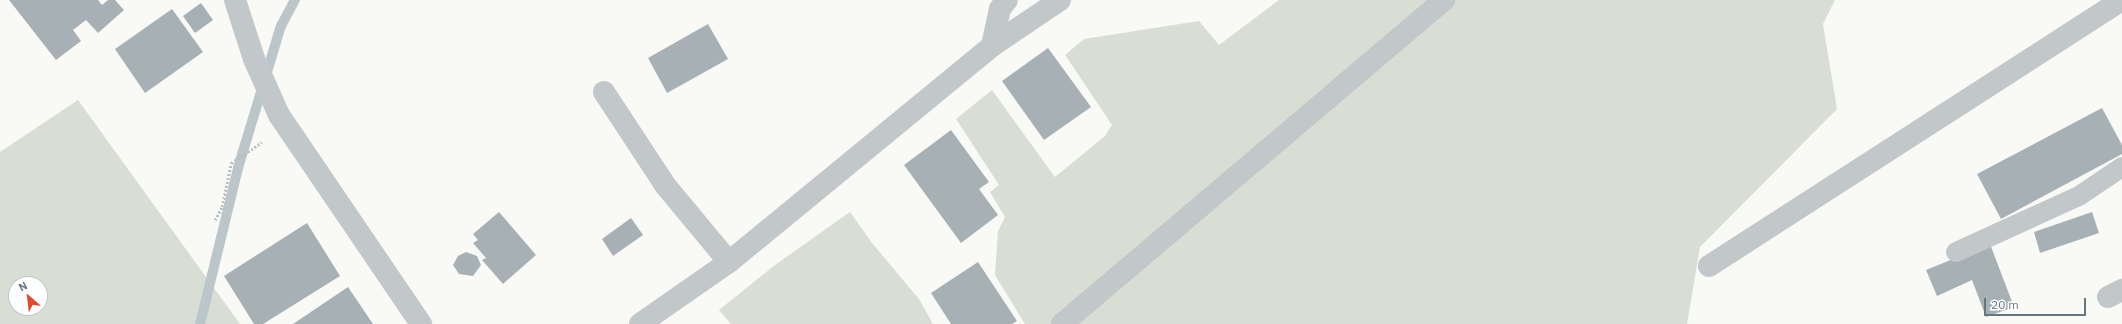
<!DOCTYPE html>
<style>
body{margin:0}
#map{position:relative;width:2122px;height:324px;overflow:hidden;background:#f9f9f6;font-family:"IBM Plex Sans",sans-serif}
div>[style]{position:absolute}
.green>*{inset:0;background:#d9ded5}
.stream>*{height:10px;margin:-5px;padding:0 5px;transform-origin:5px;border-radius:5px;background:#bac6c9}
.building>*{inset:0;background:#a7b1b5}
.path>*{height:2.5px;margin-top:-1.25px;transform-origin:0;background:repeating-linear-gradient(90deg,#babec1 0 2px,transparent 0 4px)}
.service>*{height:20px;margin:-10px;padding:0 10px;transform-origin:10px;border-radius:10px;background:#c2c7ca}
.minor>*{height:22px;margin:-11px;padding:0 11px;transform-origin:11px;border-radius:11px;background:#c2c7ca}
span{translate:-50% -50%;white-space:nowrap;text-align:center;line-height:1.15;-webkit-text-stroke:4px #fff;paint-order:stroke}
.north{position:absolute;left:8px;top:276px;width:40px;height:40px;box-sizing:border-box;background:#fff;border:1px solid #c1c9cd;border-radius:50%;rotate:332deg;font-size:11px;font-weight:700;line-height:16px;text-align:center;color:#647781}
.north::after{content:'';display:block;margin:auto;width:14px;height:18px;background:#e04a2f;clip-path:polygon(50% 0,100% 100%,50% 72%,0 100%)}
.scale{position:absolute;left:1984px;top:298px;width:102px;height:18px;box-sizing:border-box;border:2px solid #647781;border-top:0;padding-left:5px;font-size:12px;line-height:14px;white-space:nowrap;color:#647781;-webkit-text-stroke:3px #fff;paint-order:stroke}
</style>
<div id="map">
<div class="green">
<div style="clip-path:polygon(1279px 0,1835px 0,1823px 24px,1837px 109px,1700px 247px,1687px 324px,1025px 324px,995px 275px,998px 231px,1005px 217px,990px 192px,999px 185px,956px 119px,992px 90px,1055px 177px,1105px 136px,1112px 125px,1065px 55px,1084px 39px,1199px 21px,1219px 45px)"></div>
<div style="clip-path:polygon(evenodd,78px 100px,240px 324px,0 324px,0 152px,78px 100px,16px 284px,40px 284px,40px 308px,16px 308px,16px 284px)"></div>
<div style="clip-path:polygon(850px 212px,872px 243px,919px 299px,933px 324px,731px 324px,719px 310px,775px 265px)"></div>
</div>
<div class="stream">
<div style="left:200px;top:324px;width:161px;rotate:-76.3deg"></div>
<div style="left:238px;top:168px;width:148px;rotate:-73.2deg"></div>
<div style="left:281px;top:26px;width:30px;rotate:-62deg"></div>
</div>
<div class="building">
<div style="clip-path:polygon(9px 0,98px 0,102px 5px,108px 0,115px 0,124px 10px,98px 33px,86px 20px,73px 30px,81px 41px,56px 60px)"></div>
<div style="clip-path:polygon(201px 3px,213px 20px,195px 33px,183px 16px)"></div>
<div style="clip-path:polygon(172px 9px,203px 52px,145px 93px,115px 49px)"></div>
<div style="clip-path:polygon(708px 24px,728px 59px,667px 93px,648px 58px)"></div>
<div style="clip-path:polygon(1048px 48px,1091px 107px,1044px 140px,1002px 81px)"></div>
<div style="clip-path:polygon(2102px 108px,2122px 145px,2122px 154px,2001px 219px,1977px 174px)"></div>
<div style="clip-path:polygon(951px 130px,989px 182px,979px 189px,998px 215px,961px 243px,904px 165px)"></div>
<div style="clip-path:polygon(499px 212px,536px 255px,503px 284px,482px 260px,486px 258px,473px 243px,478px 240px,473px 234px)"></div>
<div style="clip-path:polygon(2092px 212px,2099px 233px,2040px 253px,2034px 232px)"></div>
<div style="clip-path:polygon(631px 218px,643px 235px,613px 256px,602px 239px)"></div>
<div style="clip-path:polygon(307px 223px,340px 276px,263px 324px,254px 324px,224px 276px)"></div>
<div style="clip-path:polygon(1990px 244px,2014px 307px,1986px 317px,1972px 280px,1937px 296px,1926px 270px)"></div>
<div style="clip-path:polygon(466px 252px,477px 256px,481px 265px,473px 276px,459px 274px,453px 265px,458px 256px)"></div>
<div style="clip-path:polygon(978px 262px,1017px 321px,1012px 324px,951px 324px,931px 293px)"></div>
<div style="clip-path:polygon(348px 287px,373px 324px,293px 324px)"></div>
</div>
<div class="path">
<div style="left:215px;top:220px;width:15px;rotate:-62deg"></div>
<div style="left:222px;top:207px;width:45px;rotate:-78.4deg"></div>
<div style="left:231px;top:163px;width:37px;rotate:-34deg"></div>
</div>
<div class="service">
<div style="left:1956px;top:252px;width:135px;rotate:-24.5deg"></div>
<div style="left:2079px;top:196px;width:52px;rotate:-34deg"></div>
</div>
<div class="minor">
<div style="left:235px;top:0;width:62px;rotate:72.1deg"></div>
<div style="left:254px;top:59px;width:61px;rotate:65.9deg"></div>
<div style="left:279px;top:115px;width:253px;rotate:55.8deg"></div>
<div style="left:992px;top:46px;width:38px;rotate:-78deg"></div>
<div style="left:1000px;top:9px;width:11px;rotate:-52deg"></div>
<div style="left:604px;top:92px;width:111px;rotate:56.7deg"></div>
<div style="left:665px;top:185px;width:100px;rotate:50.3deg"></div>
<div style="left:1709px;top:266px;width:490px;rotate:-32.8deg"></div>
<div style="left:2108px;top:297px;width:16px;rotate:-27deg"></div>
<div style="left:640px;top:324px;width:108px;rotate:-34.9deg"></div>
<div style="left:729px;top:262px;width:340px;rotate:-39.4deg"></div>
<div style="left:992px;top:46px;width:82px;rotate:-34.1deg"></div>
<div style="left:1062px;top:324px;width:501px;rotate:-40.3deg"></div>
</div>
<div class="north">N</div>
<div class="scale">20 m</div>
</div>
